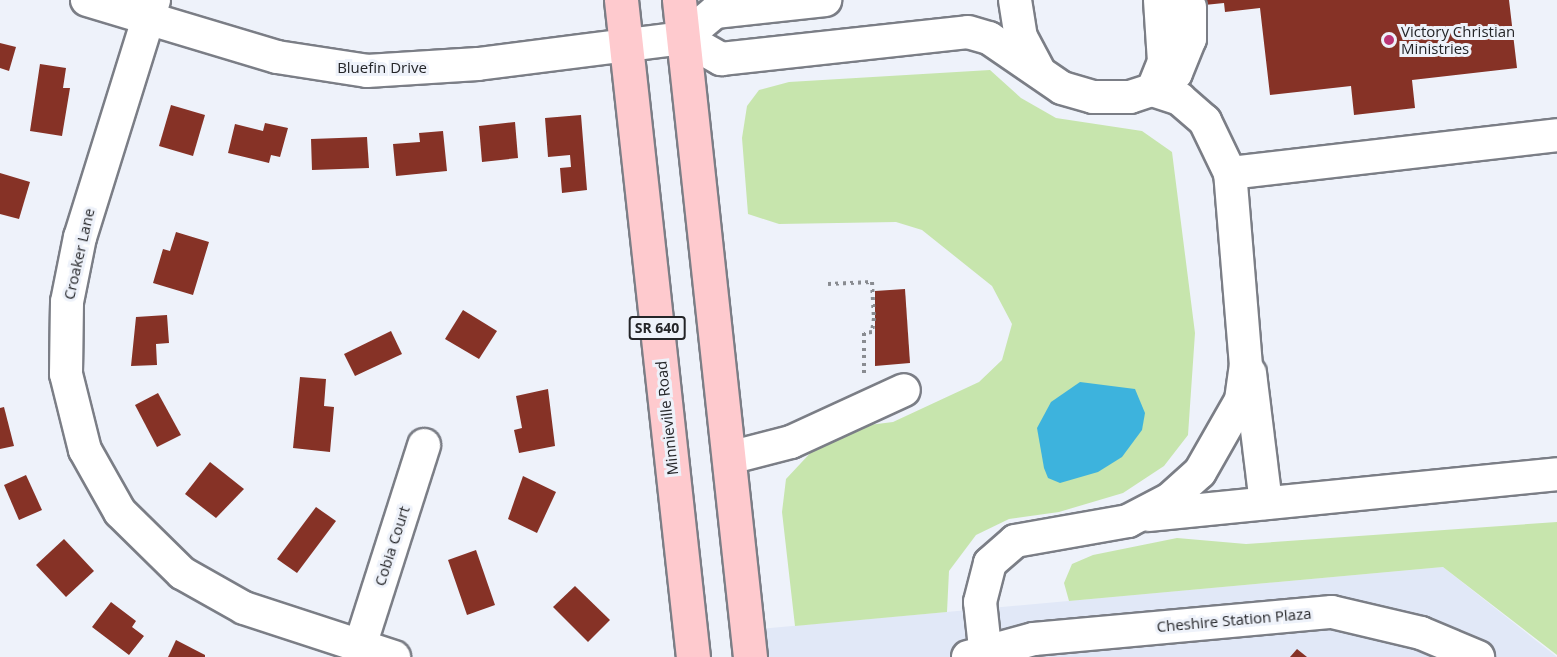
<!DOCTYPE html>
<style>
body{margin:0}
#map{position:relative;width:1557px;height:657px;overflow:hidden;background:#eef2fa;font-family:"Open Sans",sans-serif}
div>[style]{position:absolute}
.built>*{inset:0;background:#e1e8f7}
.green>*{inset:0;background:#c7e5ad}
.water>*{inset:0;background:#3db3dd}
.building>*{inset:0;background:#863226}
.path>*{height:4px;margin-top:-2px;transform-origin:0;background:repeating-linear-gradient(90deg,#898c91 0 3px,transparent 0 7.5px)}
.roads{filter:drop-shadow(2px 0 #7b7e86) drop-shadow(-2px 0 #7b7e86) drop-shadow(0 2px #7b7e86) drop-shadow(0 -2px #7b7e86)}
.minor>*{height:32px;margin:-16px;padding:0 16px;transform-origin:16px;border-radius:16px;background:#fff}
.major>*{height:33px;margin:-16.5px;padding:0 16.5px;transform-origin:16.5px;border-radius:16.5px;background:#fecace}
.dots>*{width:16px;height:16px;translate:-50% -50%;box-sizing:border-box;border:3px solid #eef2fa;border-radius:50%}
span{translate:-50% -50%;white-space:nowrap;text-align:center;line-height:1.15;-webkit-text-stroke:6px #eef2fa;paint-order:stroke}
.shield-label span{padding:2px 4px;background:#eef2fa;border:2px solid;border-radius:4px;-webkit-text-stroke-width:0}
.shield-label{font-size:14px;color:#242528;font-weight:700}
.poi-label{font-size:15px;color:#242528}
.left{translate:0 -50%;text-align:left}
.street-label{font-size:15px;color:#242528}
</style>
<div id="map">
<div class="built">
<div style="clip-path:polygon(1443px 567px,1557px 657px,750px 657px,747px 630px)"></div>
</div>
<div class="green">
<div style="clip-path:polygon(990px 70px,1021px 98px,1056px 118px,1142px 131px,1172px 152px,1195px 333px,1188px 435px,1164px 466px,1123px 493px,1059px 512px,1009px 519px,976px 535px,949px 571px,947px 612px,795px 626px,782px 512px,786px 479px,815px 448px,853px 427px,893px 422px,979px 382px,1002px 360px,1012px 324px,992px 286px,922px 230px,896px 222px,779px 224px,748px 214px,742px 138px,747px 106px,759px 90px,789px 82px)"></div>
<div style="clip-path:polygon(1557px 522px,1557px 655px,1443px 567px,1069px 601px,1064px 583px,1072px 564px,1093px 555px,1177px 538px,1246px 544px)"></div>
</div>
<div class="water">
<div style="clip-path:polygon(1080px 382px,1135px 389px,1145px 413px,1142px 430px,1122px 457px,1098px 472px,1060px 483px,1048px 478px,1044px 468px,1037px 428px,1051px 402px)"></div>
</div>
<div class="building">
<div style="clip-path:polygon(1174px 0,1509px 0,1517px 68px,1412px 80px,1415px 108px,1354px 115px,1351px 86px,1270px 95px,1260px 8px,1225px 12px,1224px 3px,1175px 8px)"></div>
<div style="clip-path:polygon(0 43px,16px 47px,9px 71px,0 68px)"></div>
<div style="clip-path:polygon(40px 64px,66px 68px,63px 88px,70px 88px,62px 136px,30px 131px)"></div>
<div style="clip-path:polygon(171px 105px,205px 115px,193px 156px,159px 146px)"></div>
<div style="clip-path:polygon(581px 115px,587px 190px,562px 193px,560px 168px,571px 167px,570px 155px,548px 157px,545px 118px)"></div>
<div style="clip-path:polygon(515px 122px,518px 158px,482px 162px,479px 126px)"></div>
<div style="clip-path:polygon(265px 123px,288px 128px,280px 157px,271px 155px,269px 163px,228px 153px,235px 124px,263px 131px)"></div>
<div style="clip-path:polygon(443px 131px,447px 171px,396px 176px,393px 144px,420px 142px,419px 133px)"></div>
<div style="clip-path:polygon(367px 137px,369px 168px,312px 170px,311px 139px)"></div>
<div style="clip-path:polygon(0 173px,30px 182px,19px 219px,0 214px)"></div>
<div style="clip-path:polygon(176px 232px,209px 242px,193px 295px,153px 283px,163px 249px,170px 251px)"></div>
<div style="clip-path:polygon(905px 289px,910px 363px,875px 366px,875px 291px)"></div>
<div style="clip-path:polygon(463px 310px,497px 331px,479px 359px,445px 339px)"></div>
<div style="clip-path:polygon(167px 315px,169px 343px,156px 344px,157px 365px,131px 366px,136px 317px)"></div>
<div style="clip-path:polygon(391px 331px,402px 354px,355px 376px,344px 354px)"></div>
<div style="clip-path:polygon(300px 377px,326px 379px,324px 406px,334px 407px,330px 452px,293px 448px)"></div>
<div style="clip-path:polygon(548px 389px,555px 446px,519px 453px,514px 430px,522px 428px,516px 396px)"></div>
<div style="clip-path:polygon(158px 393px,181px 435px,157px 447px,135px 405px)"></div>
<div style="clip-path:polygon(4px 407px,14px 446px,0 449px,0 408px)"></div>
<div style="clip-path:polygon(210px 462px,244px 489px,216px 518px,185px 494px)"></div>
<div style="clip-path:polygon(26px 475px,42px 510px,19px 520px,4px 485px)"></div>
<div style="clip-path:polygon(523px 476px,556px 492px,537px 533px,508px 519px)"></div>
<div style="clip-path:polygon(316px 507px,336px 521px,297px 573px,277px 559px)"></div>
<div style="clip-path:polygon(64px 539px,94px 571px,66px 597px,36px 565px)"></div>
<div style="clip-path:polygon(476px 550px,495px 605px,467px 615px,448px 560px)"></div>
<div style="clip-path:polygon(575px 586px,610px 620px,588px 642px,553px 607px)"></div>
<div style="clip-path:polygon(111px 602px,136px 621px,132px 627px,144px 636px,129px 655px,92px 627px)"></div>
<div style="clip-path:polygon(176px 640px,205px 655px,205px 657px,168px 657px)"></div>
<div style="clip-path:polygon(1297px 649px,1307px 657px,1290px 657px)"></div>
</div>
<div class="path">
<div style="left:828px;top:284px;width:44px;rotate:-2.6deg"></div>
<div style="left:872px;top:282px;width:36px;rotate:87deg"></div>
<div style="left:874px;top:318px;width:14px;rotate:98deg"></div>
<div style="left:872px;top:332px;width:8px;rotate:173deg"></div>
<div style="left:864px;top:333px;width:44px;rotate:90deg"></div>
</div>
<div class="roads">
<div class="minor">
<div style="left:87px;top:0;width:198px;rotate:16.7deg"></div>
<div style="left:277px;top:57px;width:91px;rotate:8.8deg"></div>
<div style="left:367px;top:71px;width:111px;rotate:-3.6deg"></div>
<div style="left:478px;top:64px;width:208px;rotate:-7.2deg"></div>
<div style="left:154px;top:0;width:248px;rotate:107.3deg"></div>
<div style="left:80px;top:237px;width:66px;rotate:101.3deg"></div>
<div style="left:67px;top:302px;width:72px;rotate:90.8deg"></div>
<div style="left:66px;top:374px;width:78px;rotate:76deg"></div>
<div style="left:85px;top:450px;width:71px;rotate:60.6deg"></div>
<div style="left:120px;top:512px;width:87px;rotate:44.5deg"></div>
<div style="left:182px;top:573px;width:71px;rotate:29.4deg"></div>
<div style="left:244px;top:608px;width:158px;rotate:18.1deg"></div>
<div style="left:1015px;top:0;width:37px;rotate:81deg"></div>
<div style="left:1021px;top:37px;width:36px;rotate:62deg"></div>
<div style="left:684px;top:38px;width:43px;rotate:29.6deg"></div>
<div style="left:721px;top:59px;width:248px;rotate:-6.2deg"></div>
<div style="left:968px;top:32px;width:22px;rotate:16deg"></div>
<div style="left:989px;top:38px;width:88px;rotate:34.4deg"></div>
<div style="left:1062px;top:88px;width:32px;rotate:16deg"></div>
<div style="left:1093px;top:97px;width:37px"></div>
<div style="left:1130px;top:97px;width:23px;rotate:-18deg"></div>
<div style="left:1152px;top:90px;width:29px;rotate:-35deg"></div>
<div style="left:1176px;top:73px;width:37px;rotate:-68deg"></div>
<div style="left:1190px;top:39px;width:32px;rotate:-90deg"></div>
<div style="left:684px;top:38px;width:40px;rotate:-40deg"></div>
<div style="left:715px;top:12px;width:111px;rotate:-6.2deg"></div>
<div style="left:1153px;top:89px;width:29px;rotate:-68deg"></div>
<div style="left:1164px;top:62px;width:62px;rotate:-93.7deg"></div>
<div style="left:1230px;top:173px;width:329px;rotate:-6.6deg"></div>
<div style="left:1250px;top:373px;width:131px;rotate:83deg"></div>
<div style="left:729px;top:458px;width:64px;rotate:-14.5deg"></div>
<div style="left:791px;top:442px;width:124px;rotate:-24.7deg"></div>
<div style="left:1149px;top:515px;width:410px;rotate:-5.7deg"></div>
<div style="left:360px;top:646px;width:211px;rotate:-72.3deg"></div>
<div style="left:968px;top:657px;width:68px;rotate:-15.3deg"></div>
<div style="left:1034px;top:639px;width:299px;rotate:-5.2deg"></div>
<div style="left:1332px;top:612px;width:91px;rotate:13.3deg"></div>
<div style="left:1421px;top:633px;width:62px;rotate:22.8deg"></div>
<div style="left:986px;top:657px;width:55px;rotate:-96.2deg"></div>
<div style="left:980px;top:602px;width:40px;rotate:-75.6deg"></div>
<div style="left:990px;top:563px;width:33px;rotate:-41deg"></div>
<div style="left:1015px;top:541px;width:115px;rotate:-10deg"></div>
<div style="left:1128px;top:521px;width:47px;rotate:-27.6deg"></div>
<div style="left:1170px;top:499px;width:40px;rotate:-42deg"></div>
<div style="left:1200px;top:472px;width:83px;rotate:-60.3deg"></div>
<div style="left:1241px;top:400px;width:34px;rotate:-82deg"></div>
<div style="left:1246px;top:366px;width:194px;rotate:-94.7deg"></div>
<div style="left:1230px;top:173px;width:58px;rotate:-115.7deg"></div>
<div style="left:1205px;top:121px;width:33px;rotate:-139deg"></div>
<div style="left:1180px;top:99px;width:29px;rotate:-162deg"></div>
</div>
<div class="major">
<div style="left:621px;top:0;width:661px;rotate:83.75deg"></div>
<div style="left:679px;top:0;width:661px;rotate:83.83deg"></div>
</div>
</div>
<div class="dots">
<div style="left:1389px;top:40px;background:#bb3474"></div>
</div>
<div class="shield-label">
<span style="left:657px;top:328px">SR 640</span>
</div>
<div class="poi-label">
<span class="left" style="left:1401px;top:40px">Victory Christian<br>Ministries</span>
</div>
<div class="street-label">
<span style="left:382px;top:68px">Bluefin Drive</span>
<span style="left:79px;top:254px;rotate:-77deg">Croaker Lane</span>
<span style="left:667px;top:418px;rotate:-96deg">Minnieville Road</span>
<span style="left:392px;top:546px;rotate:-72deg">Cobia Court</span>
<span style="left:1234px;top:620px;rotate:-5deg">Cheshire Station Plaza</span>
</div>
</div>
